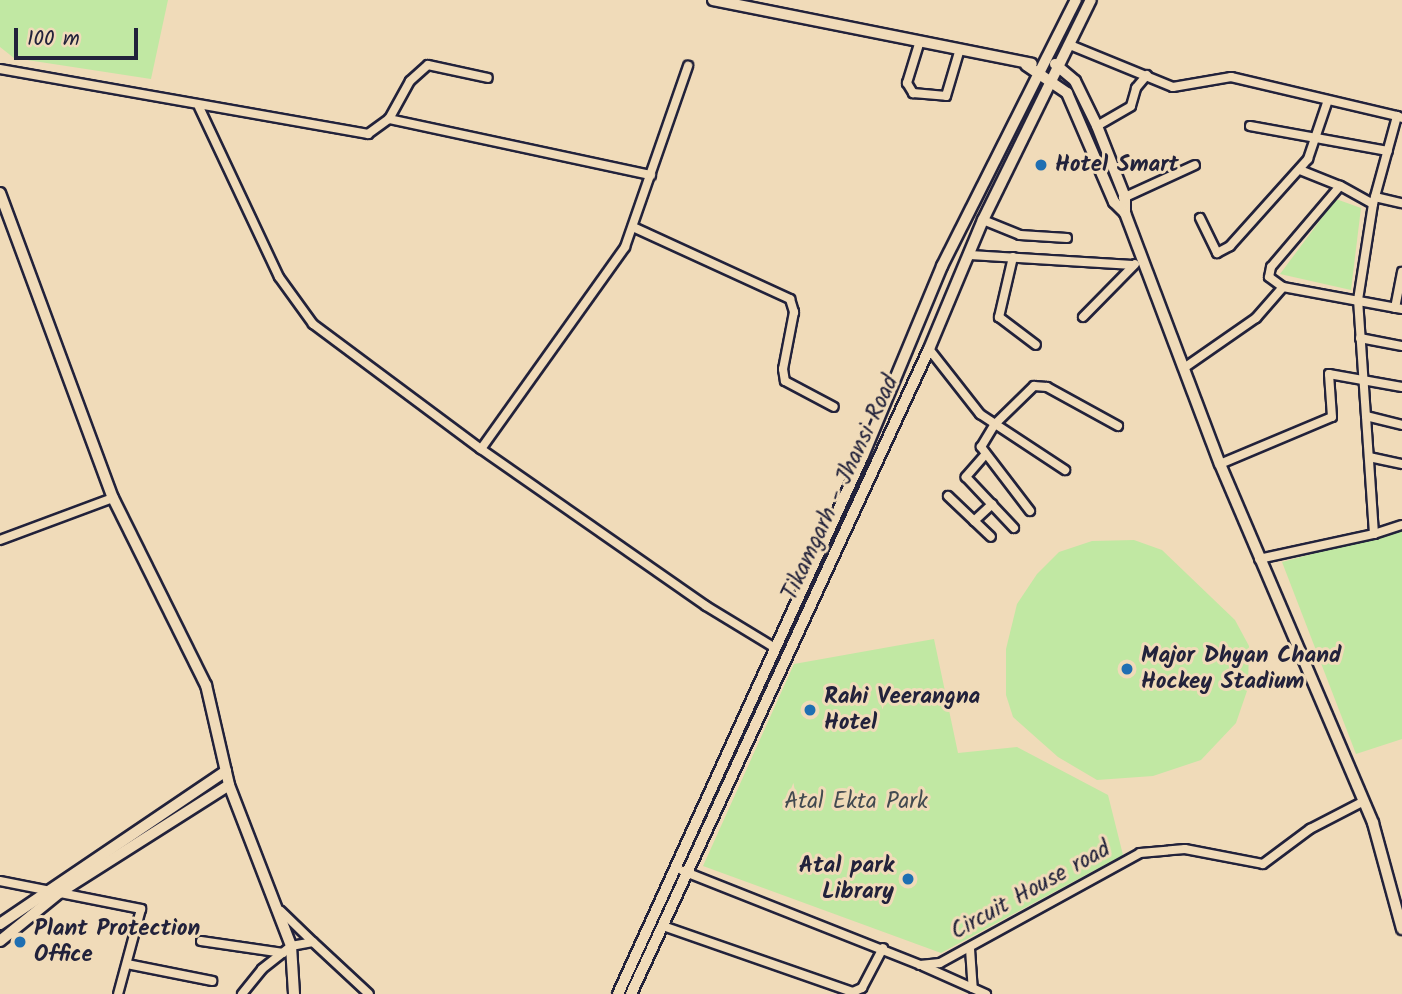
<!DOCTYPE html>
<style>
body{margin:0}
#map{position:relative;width:1402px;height:994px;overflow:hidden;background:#f0dbb9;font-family:Kalam,sans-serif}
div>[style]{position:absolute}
.green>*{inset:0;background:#c1e8a3}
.roads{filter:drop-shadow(2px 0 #22223b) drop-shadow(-2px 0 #22223b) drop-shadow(0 2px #22223b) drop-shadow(0 -2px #22223b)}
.street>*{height:8px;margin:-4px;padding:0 4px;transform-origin:4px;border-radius:4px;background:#f0dbb9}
.secondary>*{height:10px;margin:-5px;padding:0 5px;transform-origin:5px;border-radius:5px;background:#f0dbb9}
.dots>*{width:19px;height:19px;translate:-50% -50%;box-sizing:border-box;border:4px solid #f0dbb9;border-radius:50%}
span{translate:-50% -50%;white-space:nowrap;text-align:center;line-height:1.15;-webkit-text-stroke:6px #f0dbb9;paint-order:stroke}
.poi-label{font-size:23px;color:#22223b;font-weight:700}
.left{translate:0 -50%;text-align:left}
.right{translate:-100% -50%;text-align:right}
.street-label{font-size:23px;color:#22223b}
.park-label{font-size:23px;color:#424a50}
.scale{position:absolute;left:14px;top:28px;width:124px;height:32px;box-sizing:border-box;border:4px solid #22223b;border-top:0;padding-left:9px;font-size:21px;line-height:24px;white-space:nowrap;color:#22223b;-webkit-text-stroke:5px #f0dbb9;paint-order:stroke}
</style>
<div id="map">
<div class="green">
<div style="clip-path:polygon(0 0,168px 0,151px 79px,14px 58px,0 47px)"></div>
<div style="clip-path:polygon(1336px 199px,1361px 208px,1351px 290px,1280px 274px)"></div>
<div style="clip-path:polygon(1402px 530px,1402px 739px,1356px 754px,1282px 562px)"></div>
<div style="clip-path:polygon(1134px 540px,1162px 550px,1235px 620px,1249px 646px,1248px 688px,1236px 723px,1201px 760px,1153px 776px,1097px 780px,1058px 757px,1013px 717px,1006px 695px,1006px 649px,1017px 604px,1037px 574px,1059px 552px,1092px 541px)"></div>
<div style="clip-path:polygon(934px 639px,958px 753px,1017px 747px,1108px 795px,1123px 855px,941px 953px,703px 866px,794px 664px)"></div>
</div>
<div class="roads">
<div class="street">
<div style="left:919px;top:44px;width:41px;rotate:107.1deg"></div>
<div style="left:907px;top:83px;width:12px;rotate:59deg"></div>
<div style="left:913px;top:93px;width:33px;rotate:5deg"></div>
<div style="left:946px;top:96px;width:46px;rotate:-73.5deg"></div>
<div style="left:1070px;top:45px;width:111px;rotate:22.2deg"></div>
<div style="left:1173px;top:87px;width:59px;rotate:-9.8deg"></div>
<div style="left:1231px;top:77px;width:171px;rotate:13.2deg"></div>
<div style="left:0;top:69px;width:374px;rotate:10deg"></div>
<div style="left:368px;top:134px;width:26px;rotate:-36deg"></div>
<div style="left:389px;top:119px;width:43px;rotate:-61.1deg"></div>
<div style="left:410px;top:81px;width:24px;rotate:-42deg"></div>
<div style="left:428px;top:65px;width:61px;rotate:12.2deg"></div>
<div style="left:199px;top:107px;width:188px;rotate:64.8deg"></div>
<div style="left:279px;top:277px;width:58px;rotate:54.1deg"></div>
<div style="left:313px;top:324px;width:209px;rotate:36.7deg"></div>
<div style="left:481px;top:449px;width:274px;rotate:34.9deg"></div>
<div style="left:706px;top:606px;width:81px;rotate:31.3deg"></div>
<div style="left:389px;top:119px;width:268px;rotate:12.1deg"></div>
<div style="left:1097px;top:126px;width:39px;rotate:-30deg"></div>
<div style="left:1131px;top:106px;width:19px;rotate:-74deg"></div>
<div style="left:1136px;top:88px;width:17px;rotate:-50deg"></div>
<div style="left:1250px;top:126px;width:140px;rotate:10.3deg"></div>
<div style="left:1300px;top:170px;width:43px;rotate:21.8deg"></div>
<div style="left:1375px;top:197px;width:28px;rotate:13deg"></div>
<div style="left:1123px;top:198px;width:79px;rotate:-24.6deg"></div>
<div style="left:1373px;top:204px;width:38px;rotate:-151deg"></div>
<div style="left:1340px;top:186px;width:106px;rotate:130.4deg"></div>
<div style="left:1271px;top:267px;width:10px;rotate:101deg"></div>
<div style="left:1269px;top:277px;width:17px;rotate:36deg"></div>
<div style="left:1283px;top:287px;width:121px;rotate:10.5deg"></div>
<div style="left:1200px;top:218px;width:39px;rotate:64deg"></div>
<div style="left:1217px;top:253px;width:15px;rotate:-28deg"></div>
<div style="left:1230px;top:246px;width:117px;rotate:-48.1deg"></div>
<div style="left:1308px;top:159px;width:62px;rotate:-71.3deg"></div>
<div style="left:983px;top:220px;width:40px;rotate:22deg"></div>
<div style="left:1020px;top:235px;width:47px;rotate:3.7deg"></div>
<div style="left:633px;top:227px;width:173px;rotate:24.6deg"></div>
<div style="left:790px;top:299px;width:14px;rotate:73deg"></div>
<div style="left:794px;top:312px;width:58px;rotate:100.9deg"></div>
<div style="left:783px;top:369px;width:12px;rotate:81deg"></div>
<div style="left:785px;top:381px;width:55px;rotate:28deg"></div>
<div style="left:970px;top:255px;width:163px;rotate:3.5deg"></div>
<div style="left:1013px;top:257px;width:62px;rotate:103.1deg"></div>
<div style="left:999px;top:317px;width:46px;rotate:37.1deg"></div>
<div style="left:1395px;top:308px;width:37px;rotate:-79deg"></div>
<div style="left:1083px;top:317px;width:74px;rotate:-45.5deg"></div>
<div style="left:1360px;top:338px;width:43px;rotate:10.8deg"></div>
<div style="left:929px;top:349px;width:83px;rotate:51.9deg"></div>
<div style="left:980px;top:414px;width:102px;rotate:33.4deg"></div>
<div style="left:1184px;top:368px;width:88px;rotate:-34.8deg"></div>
<div style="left:1256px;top:318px;width:41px;rotate:-48.9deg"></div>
<div style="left:1366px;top:416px;width:37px;rotate:14deg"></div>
<div style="left:481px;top:449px;width:248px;rotate:-54.5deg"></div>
<div style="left:625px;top:247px;width:192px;rotate:-70.8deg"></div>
<div style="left:984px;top:456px;width:28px;rotate:131deg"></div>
<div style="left:966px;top:477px;width:70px;rotate:46.7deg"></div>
<div style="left:1369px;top:457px;width:34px;rotate:12deg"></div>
<div style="left:1220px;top:464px;width:121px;rotate:-22.8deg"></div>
<div style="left:1332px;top:417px;width:43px;rotate:-94deg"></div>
<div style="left:1329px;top:374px;width:74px;rotate:10.1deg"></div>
<div style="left:948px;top:496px;width:59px;rotate:43.6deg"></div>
<div style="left:1030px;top:511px;width:81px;rotate:-127.4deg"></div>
<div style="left:981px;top:447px;width:26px;rotate:-59deg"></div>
<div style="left:994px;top:425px;width:56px;rotate:-44.3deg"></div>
<div style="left:1034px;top:386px;width:13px;rotate:4deg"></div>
<div style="left:1047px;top:387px;width:81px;rotate:28.8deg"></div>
<div style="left:974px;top:521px;width:25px;rotate:-43deg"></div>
<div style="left:1374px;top:534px;width:29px;rotate:-18deg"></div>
<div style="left:0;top:540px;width:121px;rotate:-20.4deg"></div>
<div style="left:1259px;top:559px;width:118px;rotate:-12.3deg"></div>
<div style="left:1374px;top:534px;width:235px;rotate:-93.9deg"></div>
<div style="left:1358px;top:300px;width:97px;rotate:-81.1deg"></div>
<div style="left:1373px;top:204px;width:91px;rotate:-74.7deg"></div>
<div style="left:1397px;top:116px;width:5px;rotate:22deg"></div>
<div style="left:683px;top:871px;width:255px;rotate:21.6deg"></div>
<div style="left:920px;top:965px;width:20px;rotate:-6deg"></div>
<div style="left:940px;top:963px;width:228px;rotate:-28.8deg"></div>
<div style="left:1140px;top:853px;width:45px;rotate:-5.1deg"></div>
<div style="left:1185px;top:849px;width:79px;rotate:10.9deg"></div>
<div style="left:1263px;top:864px;width:59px;rotate:-36.7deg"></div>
<div style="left:1310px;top:829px;width:61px;rotate:-27.4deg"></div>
<div style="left:0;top:881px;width:144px;rotate:11.2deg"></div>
<div style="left:141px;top:909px;width:88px;rotate:105.1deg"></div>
<div style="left:281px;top:911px;width:45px;rotate:44.1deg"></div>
<div style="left:663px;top:926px;width:201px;rotate:19.2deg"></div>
<div style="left:853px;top:992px;width:10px;rotate:-24deg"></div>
<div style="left:862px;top:988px;width:45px;rotate:-62.3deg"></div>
<div style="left:201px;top:941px;width:83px;rotate:8.3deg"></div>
<div style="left:970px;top:949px;width:39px;rotate:86deg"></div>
<div style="left:127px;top:964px;width:87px;rotate:11.3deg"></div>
<div style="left:923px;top:966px;width:69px;rotate:24deg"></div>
<div style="left:242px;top:994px;width:32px;rotate:-51deg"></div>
<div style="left:262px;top:969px;width:37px;rotate:-38deg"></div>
<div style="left:291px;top:946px;width:22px;rotate:-10deg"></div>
<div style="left:313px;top:942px;width:76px;rotate:42.9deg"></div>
</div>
<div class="secondary">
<div style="left:713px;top:0;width:325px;rotate:11.3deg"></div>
<div style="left:1055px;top:64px;width:26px;rotate:40deg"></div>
<div style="left:1075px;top:81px;width:50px;rotate:63.9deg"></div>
<div style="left:1097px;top:126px;width:76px;rotate:68.5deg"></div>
<div style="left:1125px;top:197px;width:16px;rotate:90deg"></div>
<div style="left:1026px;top:65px;width:50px;rotate:34.3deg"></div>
<div style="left:1067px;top:93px;width:119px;rotate:66.7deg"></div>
<div style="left:1114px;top:202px;width:16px;rotate:45deg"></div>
<div style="left:1125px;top:213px;width:268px;rotate:69.3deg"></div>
<div style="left:1220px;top:464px;width:390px;rotate:66.9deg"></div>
<div style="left:1373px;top:823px;width:110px;rotate:74.7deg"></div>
<div style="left:0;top:193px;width:325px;rotate:69.7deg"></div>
<div style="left:113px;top:498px;width:209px;rotate:63.6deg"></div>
<div style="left:206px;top:685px;width:103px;rotate:77deg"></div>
<div style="left:229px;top:785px;width:173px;rotate:68.9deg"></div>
<div style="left:291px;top:946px;width:48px;rotate:86.4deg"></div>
<div style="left:0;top:924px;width:273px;rotate:-34.1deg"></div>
<div style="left:0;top:941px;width:76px;rotate:-39.1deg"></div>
<div style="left:59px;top:893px;width:201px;rotate:-32.4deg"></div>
<div style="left:618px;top:994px;width:591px;rotate:-65.52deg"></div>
<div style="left:863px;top:456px;width:206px;rotate:-67.4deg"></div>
<div style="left:942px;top:266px;width:298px;rotate:-63.3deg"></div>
<div style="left:631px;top:994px;width:711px;rotate:-65.2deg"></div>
<div style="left:929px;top:349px;width:140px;rotate:-67.3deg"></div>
<div style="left:983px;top:220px;width:245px;rotate:-63.9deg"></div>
</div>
</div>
<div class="dots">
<div style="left:1041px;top:165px;background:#1f6fb2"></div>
<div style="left:1127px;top:669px;background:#1f6fb2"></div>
<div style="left:810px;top:710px;background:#1f6fb2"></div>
<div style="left:908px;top:879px;background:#1f6fb2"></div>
<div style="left:20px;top:942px;background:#1f6fb2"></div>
</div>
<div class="poi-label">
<span class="left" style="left:1055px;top:165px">Hotel Smart</span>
<span class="left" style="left:1141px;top:669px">Major Dhyan Chand<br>Hockey Stadium</span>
<span class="left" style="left:824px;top:710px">Rahi Veerangna<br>Hotel</span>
<span class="right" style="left:894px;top:879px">Atal park<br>Library</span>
<span class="left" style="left:34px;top:942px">Plant Protection<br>Office</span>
</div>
<div class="street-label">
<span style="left:841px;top:488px;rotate:-65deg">Tikamgarh - Jhansi Road</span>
<span style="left:1031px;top:891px;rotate:-29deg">Circuit House road</span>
</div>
<div class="park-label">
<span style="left:856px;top:802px">Atal Ekta Park</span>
</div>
<div class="scale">100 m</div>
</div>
